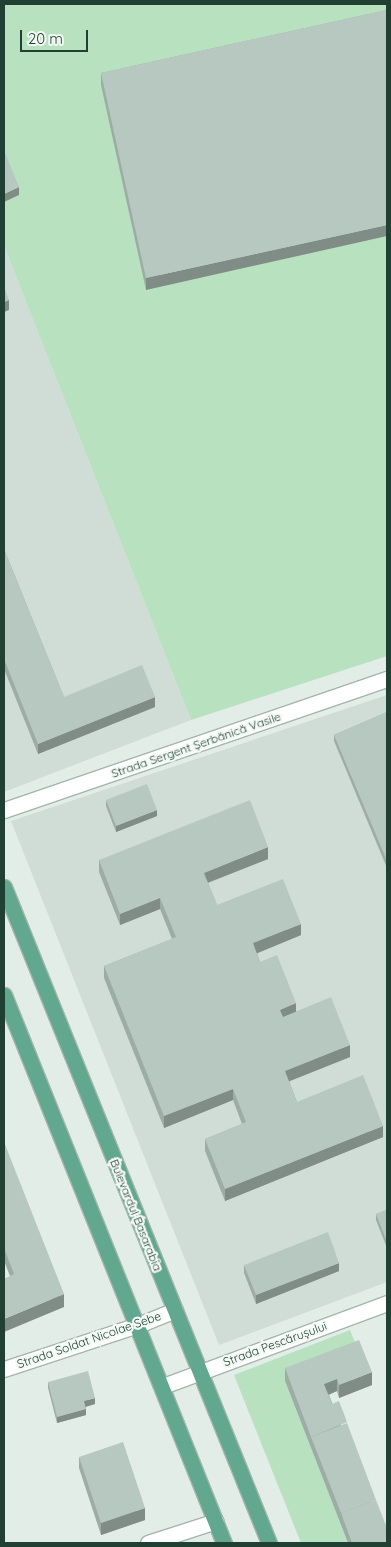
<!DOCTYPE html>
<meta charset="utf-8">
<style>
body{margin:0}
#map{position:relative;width:391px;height:1547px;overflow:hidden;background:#e2ede7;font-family:Quicksand,sans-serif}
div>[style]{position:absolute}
.built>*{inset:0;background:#d0ddd6}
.green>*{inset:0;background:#b8e1c0}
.roads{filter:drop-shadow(1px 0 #a4b6ae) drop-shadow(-1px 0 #a4b6ae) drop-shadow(0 1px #a4b6ae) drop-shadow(0 -1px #a4b6ae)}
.minor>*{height:15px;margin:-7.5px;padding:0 7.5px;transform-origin:7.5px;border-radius:7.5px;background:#fff}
.primary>*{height:15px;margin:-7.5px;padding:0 7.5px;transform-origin:7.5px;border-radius:7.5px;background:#62a78f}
.wall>*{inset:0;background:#9daca5}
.shaded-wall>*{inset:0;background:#808c86}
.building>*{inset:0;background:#b7c8c0}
span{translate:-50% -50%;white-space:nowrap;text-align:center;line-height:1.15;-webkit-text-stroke:4.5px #f3f9f5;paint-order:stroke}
.street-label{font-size:12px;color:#204034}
.frame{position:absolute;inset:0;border:5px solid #204034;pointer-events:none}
.scale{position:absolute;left:20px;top:30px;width:68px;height:22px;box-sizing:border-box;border:2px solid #204034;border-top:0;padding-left:6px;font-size:15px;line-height:18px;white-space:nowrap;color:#204034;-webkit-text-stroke:4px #f3f9f5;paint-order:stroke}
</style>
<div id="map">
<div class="built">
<div style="clip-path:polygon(4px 246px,191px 720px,4px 792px)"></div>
<div style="clip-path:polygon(387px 695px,387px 1282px,219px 1345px,11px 821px)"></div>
</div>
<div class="green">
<div style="clip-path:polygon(4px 4px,387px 4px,387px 656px,191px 720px,4px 246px)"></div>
<div style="clip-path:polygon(350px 1330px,359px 1353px,285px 1381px,348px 1543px,301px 1543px,234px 1375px)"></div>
</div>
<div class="roads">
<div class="minor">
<div style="left:4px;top:810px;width:405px;rotate:-18.9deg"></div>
<div style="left:4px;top:1369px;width:141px;rotate:-18.2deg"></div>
<div style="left:138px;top:1325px;width:40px;rotate:-22deg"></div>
<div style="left:163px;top:1386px;width:239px;rotate:-20.3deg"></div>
<div style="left:148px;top:1543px;width:71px;rotate:-17.9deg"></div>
</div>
<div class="primary">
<div style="left:4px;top:887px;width:708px;rotate:68deg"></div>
<div style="left:4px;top:995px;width:591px;rotate:68.13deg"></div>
</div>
</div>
<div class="wall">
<div style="clip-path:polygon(387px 10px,146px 290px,101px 85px,101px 73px)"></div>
<div style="clip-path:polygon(4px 549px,64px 697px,155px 707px,38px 754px,4px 669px)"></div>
<div style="clip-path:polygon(387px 712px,387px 868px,334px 741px,334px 735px)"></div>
<div style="clip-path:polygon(106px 800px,157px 816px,116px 832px,106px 806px)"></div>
<div style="clip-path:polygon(268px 859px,208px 883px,217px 905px,301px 935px,257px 953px,260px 962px,296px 1011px,350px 1057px,289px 1081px,297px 1102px,383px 1137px,225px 1201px,205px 1151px,205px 1139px,242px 1124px,233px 1100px,164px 1128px,104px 978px,104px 966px,172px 939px,160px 909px,120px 925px,99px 872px,99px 860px)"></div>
<div style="clip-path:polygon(4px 1142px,64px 1307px,10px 1276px,4px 1261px)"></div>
<div style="clip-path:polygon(387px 1210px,387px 1248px,376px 1220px,376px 1214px)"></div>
<div style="clip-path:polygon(244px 1265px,339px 1271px,256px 1304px,244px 1273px)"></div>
<div style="clip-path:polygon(285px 1368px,372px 1385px,339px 1398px,337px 1391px,329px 1395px,387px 1543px,348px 1543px,285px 1381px)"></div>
<div style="clip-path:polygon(48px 1382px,95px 1404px,86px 1407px,86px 1415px,57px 1423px,48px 1388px)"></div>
<div style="clip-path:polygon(79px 1457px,145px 1520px,101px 1535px,79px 1468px)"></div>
</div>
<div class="shaded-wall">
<div style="clip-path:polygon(19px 187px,19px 195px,4px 202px,4px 194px)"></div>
<div style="clip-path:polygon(387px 225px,387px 236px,146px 290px,146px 278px)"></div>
<div style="clip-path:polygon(9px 300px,9px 310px,4px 312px,4px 302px)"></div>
<div style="clip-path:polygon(155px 697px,155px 707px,38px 754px,38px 744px)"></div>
<div style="clip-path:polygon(157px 810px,157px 816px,116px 832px,116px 826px)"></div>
<div style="clip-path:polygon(268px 847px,268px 859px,204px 884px,204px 873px)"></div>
<div style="clip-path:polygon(160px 898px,160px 909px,120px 925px,120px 914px)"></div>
<div style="clip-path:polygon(301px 924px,301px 935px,253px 955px,253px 943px)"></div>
<div style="clip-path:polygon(296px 1003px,296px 1015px,280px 1022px,280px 1010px)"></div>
<div style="clip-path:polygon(350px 1045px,350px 1057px,285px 1083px,285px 1071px)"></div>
<div style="clip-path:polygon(233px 1089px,233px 1100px,164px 1128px,164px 1116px)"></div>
<div style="clip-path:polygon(383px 1126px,383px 1137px,225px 1201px,225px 1189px)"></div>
<div style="clip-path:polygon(339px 1263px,339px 1271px,256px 1304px,256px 1295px)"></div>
<div style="clip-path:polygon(64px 1294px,64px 1307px,4px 1332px,4px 1319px)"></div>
<div style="clip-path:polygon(372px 1372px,372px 1385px,339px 1398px,339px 1385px)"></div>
<div style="clip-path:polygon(337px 1379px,337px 1391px,324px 1396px,324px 1384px)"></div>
<div style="clip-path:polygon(95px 1398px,95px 1404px,84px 1407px,84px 1401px)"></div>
<div style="clip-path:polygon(86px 1409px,86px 1415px,57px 1423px,57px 1417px)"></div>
<div style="clip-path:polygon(145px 1508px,145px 1520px,101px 1535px,101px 1523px)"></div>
</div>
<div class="building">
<div style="clip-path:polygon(387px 10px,387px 225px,146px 278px,101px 73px)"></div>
<div style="clip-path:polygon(4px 150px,19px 187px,4px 194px)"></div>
<div style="clip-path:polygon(4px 287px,9px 300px,4px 302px)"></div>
<div style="clip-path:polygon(4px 549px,64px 697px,142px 665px,155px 697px,38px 744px,4px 659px)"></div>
<div style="clip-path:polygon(387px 712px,387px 861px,334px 735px)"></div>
<div style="clip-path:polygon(147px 784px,157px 810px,116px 826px,106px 800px)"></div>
<div style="clip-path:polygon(250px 800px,268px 847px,204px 873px,217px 905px,283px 879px,301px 924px,253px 943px,260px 962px,277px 955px,296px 1003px,280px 1010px,283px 1017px,331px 997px,350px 1045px,285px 1071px,297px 1102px,363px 1075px,383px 1126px,225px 1189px,205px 1139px,246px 1122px,233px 1089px,164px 1116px,104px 966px,176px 937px,160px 898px,120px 914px,99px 860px)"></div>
<div style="clip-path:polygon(4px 1142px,64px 1294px,4px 1319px,4px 1279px,14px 1274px,4px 1248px)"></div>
<div style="clip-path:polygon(387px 1210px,387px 1242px,376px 1214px)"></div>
<div style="clip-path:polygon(328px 1232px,339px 1263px,256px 1295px,244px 1265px)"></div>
<div style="clip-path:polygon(359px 1340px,372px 1372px,339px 1385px,337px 1379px,324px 1384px,332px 1404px,339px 1401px,347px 1422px,311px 1437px,285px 1368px)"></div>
<div style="clip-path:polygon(88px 1371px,95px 1398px,84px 1401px,86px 1409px,57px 1417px,48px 1382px)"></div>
<div style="clip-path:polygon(347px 1423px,376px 1500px,341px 1513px,311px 1437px)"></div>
<div style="clip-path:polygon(123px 1442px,145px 1508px,101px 1523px,79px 1457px)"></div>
<div style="clip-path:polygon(376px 1500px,387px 1528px,387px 1543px,352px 1543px,341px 1513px)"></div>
</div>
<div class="street-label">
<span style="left:196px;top:745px;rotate:-19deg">Strada Sergent Șerbănică Vasile</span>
<span style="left:136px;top:1215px;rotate:68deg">Bulevardul Basarabia</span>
<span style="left:89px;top:1340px;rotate:-19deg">Strada Soldat Nicolae Sebe</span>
<span style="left:275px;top:1344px;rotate:-20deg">Strada Pescărușului</span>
</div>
<div class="frame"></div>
<div class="scale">20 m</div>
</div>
